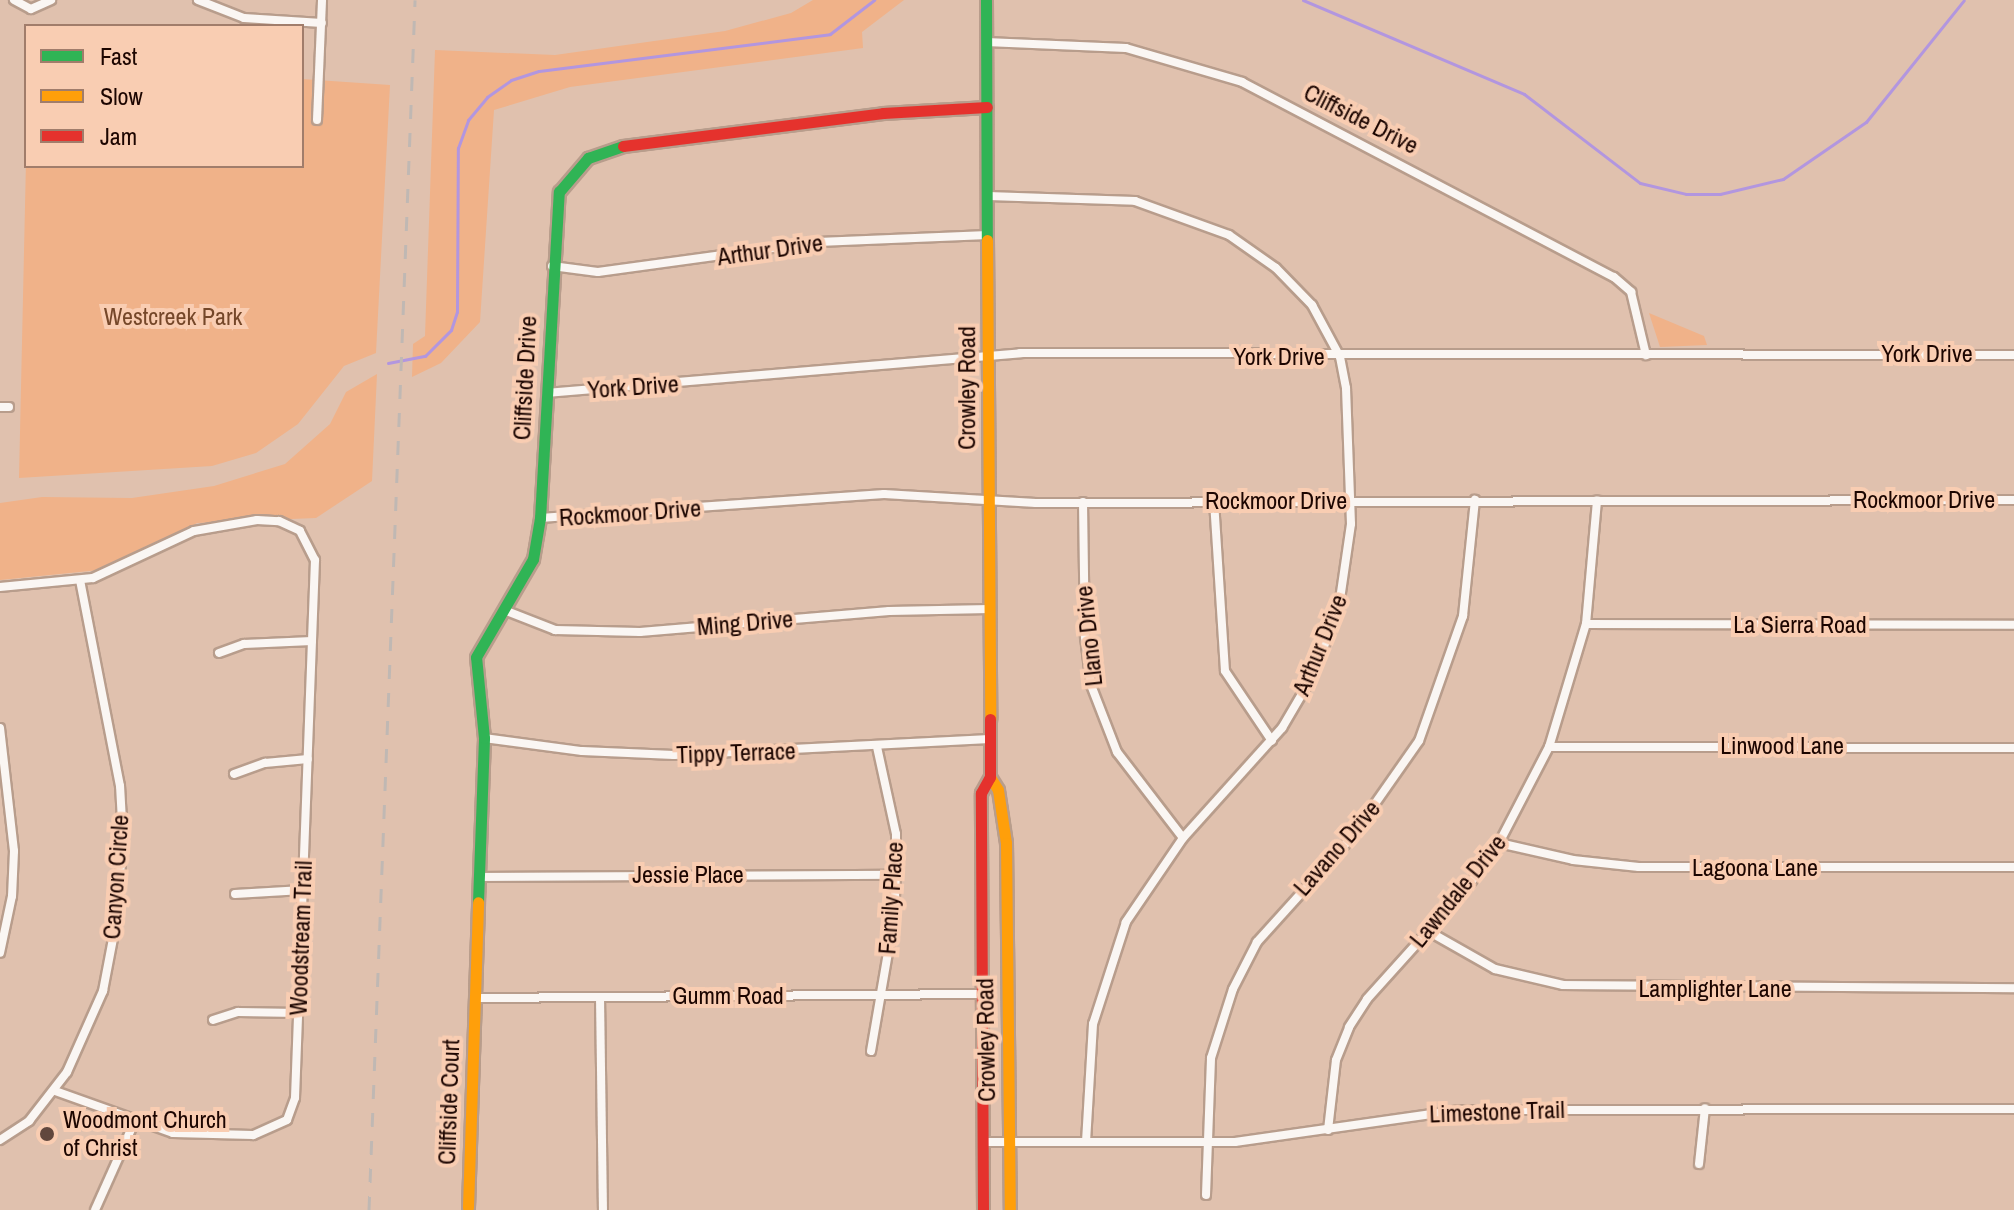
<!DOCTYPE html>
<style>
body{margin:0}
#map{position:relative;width:2014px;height:1210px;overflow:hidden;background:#e0c1ae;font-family:"Archivo Narrow",sans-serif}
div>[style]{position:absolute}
.green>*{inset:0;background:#f0b289}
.stream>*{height:3px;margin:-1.5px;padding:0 1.5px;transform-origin:1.5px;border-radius:1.5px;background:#b296df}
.roads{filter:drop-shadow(2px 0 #b89d8c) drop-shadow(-2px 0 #b89d8c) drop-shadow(0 2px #b89d8c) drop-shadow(0 -2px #b89d8c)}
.street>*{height:8px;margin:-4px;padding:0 4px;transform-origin:4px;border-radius:4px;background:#faf6f3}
.fast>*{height:11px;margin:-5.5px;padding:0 5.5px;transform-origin:5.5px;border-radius:5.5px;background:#30b455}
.slow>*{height:11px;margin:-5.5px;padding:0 5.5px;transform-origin:5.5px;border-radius:5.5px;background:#ff9f0a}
.jam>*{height:11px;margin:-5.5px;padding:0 5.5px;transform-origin:5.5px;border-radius:5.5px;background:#e5322d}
.rail>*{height:3px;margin-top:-1.5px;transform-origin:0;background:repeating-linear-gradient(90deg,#c0b8b3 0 14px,transparent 0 28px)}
.dots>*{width:22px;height:22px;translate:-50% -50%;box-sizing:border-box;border:4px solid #f9cdb2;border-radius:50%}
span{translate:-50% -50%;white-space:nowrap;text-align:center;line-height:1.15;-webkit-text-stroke:8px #f9cdb2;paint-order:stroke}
.street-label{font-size:24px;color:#1c0500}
.park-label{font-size:24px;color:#754729}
.poi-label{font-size:24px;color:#1c0500}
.left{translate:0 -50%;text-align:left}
.legend{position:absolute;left:24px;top:24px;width:280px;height:144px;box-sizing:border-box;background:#f9cdb2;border:2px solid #a17d6b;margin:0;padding:10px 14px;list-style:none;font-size:24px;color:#1c0500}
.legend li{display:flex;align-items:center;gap:16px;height:40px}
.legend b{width:40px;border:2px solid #a17d6b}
</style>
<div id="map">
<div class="green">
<div style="clip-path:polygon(813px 0,904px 0,862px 32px,863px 48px,570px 87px,494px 110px,480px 322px,441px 363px,412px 377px,413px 344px,425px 336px,435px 50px,555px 55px,725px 31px,791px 13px)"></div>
<div style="clip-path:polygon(302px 79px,390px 85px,376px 353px,344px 366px,298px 424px,256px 453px,212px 466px,19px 478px,26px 161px,26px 166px,302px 166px)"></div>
<div style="clip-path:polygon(1649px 313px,1704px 336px,1707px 345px,1660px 347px)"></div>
<div style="clip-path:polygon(377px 374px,372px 481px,316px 518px,197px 523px,119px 568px,0 580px,0 503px,42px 497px,132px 498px,214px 486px,285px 464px,330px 424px,346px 392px)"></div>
</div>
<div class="stream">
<div style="left:1303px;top:0;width:240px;rotate:23deg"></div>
<div style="left:1524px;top:94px;width:146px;rotate:37.5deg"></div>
<div style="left:1640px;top:183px;width:47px;rotate:13.4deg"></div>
<div style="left:1686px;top:194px;width:34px"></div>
<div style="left:1720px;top:194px;width:65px;rotate:-13.4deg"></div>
<div style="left:1783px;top:179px;width:101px;rotate:-34.5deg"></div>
<div style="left:1866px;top:122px;width:156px;rotate:-51.2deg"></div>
<div style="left:388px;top:363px;width:38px;rotate:-11deg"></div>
<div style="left:425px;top:356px;width:37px;rotate:-45deg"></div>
<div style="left:451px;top:330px;width:19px;rotate:-72deg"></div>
<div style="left:457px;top:312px;width:164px;rotate:-89.7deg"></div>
<div style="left:458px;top:148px;width:30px;rotate:-70deg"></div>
<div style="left:468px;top:120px;width:30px;rotate:-50deg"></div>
<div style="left:487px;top:97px;width:29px;rotate:-35deg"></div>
<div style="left:511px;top:80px;width:29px;rotate:-18deg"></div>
<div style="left:539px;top:71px;width:293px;rotate:-7.2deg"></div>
<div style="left:830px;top:34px;width:56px;rotate:-37.7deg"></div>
</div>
<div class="roads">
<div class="street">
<div style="left:14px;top:0;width:19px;rotate:28deg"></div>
<div style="left:31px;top:9px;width:22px;rotate:-24deg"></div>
<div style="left:198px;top:0;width:49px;rotate:21.4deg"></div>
<div style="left:244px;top:18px;width:78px;rotate:3.7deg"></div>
<div style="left:986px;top:42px;width:140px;rotate:2.5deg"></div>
<div style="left:1126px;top:48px;width:121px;rotate:16.3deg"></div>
<div style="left:1242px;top:82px;width:420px;rotate:27.7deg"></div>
<div style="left:1614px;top:277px;width:23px;rotate:41deg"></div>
<div style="left:1631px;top:292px;width:65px;rotate:76.6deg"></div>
<div style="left:317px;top:120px;width:120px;rotate:-87.6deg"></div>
<div style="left:988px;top:196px;width:147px;rotate:1.9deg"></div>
<div style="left:1135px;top:201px;width:100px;rotate:19.9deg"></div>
<div style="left:1229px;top:235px;width:57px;rotate:35.1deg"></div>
<div style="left:1276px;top:268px;width:52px;rotate:45.8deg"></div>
<div style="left:1312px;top:305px;width:59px;rotate:61.7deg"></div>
<div style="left:1340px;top:357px;width:32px;rotate:79deg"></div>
<div style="left:1346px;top:388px;width:136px;rotate:87.9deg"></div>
<div style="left:1351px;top:524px;width:90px;rotate:98.3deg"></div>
<div style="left:1338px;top:613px;width:75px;rotate:112.8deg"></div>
<div style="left:1309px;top:682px;width:53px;rotate:120.4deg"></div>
<div style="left:1282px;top:728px;width:148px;rotate:132deg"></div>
<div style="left:1183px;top:838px;width:102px;rotate:124.2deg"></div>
<div style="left:1126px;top:922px;width:107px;rotate:107.9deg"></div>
<div style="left:1093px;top:1024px;width:118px;rotate:93.4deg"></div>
<div style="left:552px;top:266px;width:46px;rotate:7.4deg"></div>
<div style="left:598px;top:272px;width:222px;rotate:-7.8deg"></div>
<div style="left:818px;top:242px;width:170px;rotate:-2.4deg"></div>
<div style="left:547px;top:393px;width:475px;rotate:-4.8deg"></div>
<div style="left:1020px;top:353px;width:994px;rotate:0.12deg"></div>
<div style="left:0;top:407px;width:9px"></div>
<div style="left:1214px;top:501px;width:170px;rotate:86.3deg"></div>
<div style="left:1225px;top:671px;width:84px;rotate:56.1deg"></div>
<div style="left:1083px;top:502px;width:135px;rotate:89.2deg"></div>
<div style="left:1085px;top:637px;width:48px;rotate:82.9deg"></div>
<div style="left:1091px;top:685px;width:72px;rotate:68.8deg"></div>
<div style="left:1117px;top:752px;width:108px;rotate:52.5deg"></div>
<div style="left:540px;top:518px;width:345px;rotate:-4deg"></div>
<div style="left:884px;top:494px;width:152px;rotate:3.4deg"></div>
<div style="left:1036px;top:503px;width:978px;rotate:-0.18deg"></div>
<div style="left:0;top:587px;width:93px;rotate:-5.5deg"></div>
<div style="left:93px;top:578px;width:111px;rotate:-25deg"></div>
<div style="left:194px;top:531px;width:64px;rotate:-9.9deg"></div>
<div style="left:257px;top:520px;width:22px;rotate:3deg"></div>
<div style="left:279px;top:521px;width:23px;rotate:25deg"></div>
<div style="left:300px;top:531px;width:33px;rotate:63deg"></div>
<div style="left:315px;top:560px;width:538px;rotate:92.13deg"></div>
<div style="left:295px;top:1098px;width:23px;rotate:110deg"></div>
<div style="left:287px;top:1120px;width:37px;rotate:156deg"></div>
<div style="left:253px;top:1135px;width:80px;rotate:-178.6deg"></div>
<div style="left:173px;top:1133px;width:125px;rotate:-160.4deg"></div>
<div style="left:504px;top:610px;width:55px;rotate:21.4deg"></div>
<div style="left:555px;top:630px;width:85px;rotate:1.3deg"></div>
<div style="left:640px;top:632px;width:250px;rotate:-4.8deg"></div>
<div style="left:889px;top:611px;width:101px;rotate:-1.1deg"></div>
<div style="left:1586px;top:624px;width:428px;rotate:0.1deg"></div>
<div style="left:219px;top:653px;width:27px;rotate:-20deg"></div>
<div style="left:244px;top:644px;width:68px;rotate:-2.5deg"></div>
<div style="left:0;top:728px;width:124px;rotate:83.5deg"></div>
<div style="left:14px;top:851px;width:45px;rotate:92.5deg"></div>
<div style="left:12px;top:896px;width:58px;rotate:101.9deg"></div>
<div style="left:484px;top:738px;width:99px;rotate:7.6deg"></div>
<div style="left:582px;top:751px;width:92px;rotate:2.5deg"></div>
<div style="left:674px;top:755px;width:316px;rotate:-2.9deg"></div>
<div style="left:1549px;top:747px;width:465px;rotate:0.1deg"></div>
<div style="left:234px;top:774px;width:33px;rotate:-20deg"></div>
<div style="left:265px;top:763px;width:43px;rotate:-5.3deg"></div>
<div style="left:1499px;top:843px;width:76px;rotate:12.9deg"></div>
<div style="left:1573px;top:860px;width:66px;rotate:6.1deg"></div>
<div style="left:1639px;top:867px;width:375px"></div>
<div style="left:479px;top:877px;width:417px;rotate:-0.3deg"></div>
<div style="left:235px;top:894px;width:68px;rotate:-3.4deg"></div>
<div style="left:1428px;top:931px;width:77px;rotate:29.6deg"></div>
<div style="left:1495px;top:969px;width:70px;rotate:13.2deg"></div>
<div style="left:1563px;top:985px;width:451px;rotate:0.4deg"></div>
<div style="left:600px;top:997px;width:213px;rotate:89.2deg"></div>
<div style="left:475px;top:998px;width:506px;rotate:-0.45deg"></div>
<div style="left:213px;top:1020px;width:26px;rotate:-18deg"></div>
<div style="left:238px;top:1012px;width:60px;rotate:1deg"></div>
<div style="left:871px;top:1051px;width:135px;rotate:-80.2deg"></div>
<div style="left:894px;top:918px;width:43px;rotate:-87.3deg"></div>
<div style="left:896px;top:875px;width:41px;rotate:-90deg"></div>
<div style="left:896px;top:834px;width:89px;rotate:-102.3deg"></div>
<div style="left:1328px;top:1130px;width:70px;rotate:-83.5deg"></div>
<div style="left:1336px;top:1060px;width:35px;rotate:-68deg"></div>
<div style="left:1349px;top:1027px;width:33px;rotate:-57deg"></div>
<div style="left:1367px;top:999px;width:149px;rotate:-48deg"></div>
<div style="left:1467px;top:888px;width:55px;rotate:-54.6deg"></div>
<div style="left:1499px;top:843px;width:108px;rotate:-62.5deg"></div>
<div style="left:1549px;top:747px;width:128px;rotate:-73.3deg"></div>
<div style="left:1586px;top:624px;width:124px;rotate:-84.9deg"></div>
<div style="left:0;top:1140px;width:35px;rotate:-33deg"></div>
<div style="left:29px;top:1121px;width:62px;rotate:-52.2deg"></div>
<div style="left:67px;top:1072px;width:89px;rotate:-66deg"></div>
<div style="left:103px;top:991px;width:69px;rotate:-79.2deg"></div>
<div style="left:116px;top:923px;width:84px;rotate:-85.2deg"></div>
<div style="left:123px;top:839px;width:53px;rotate:-93.2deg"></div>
<div style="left:120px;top:786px;width:209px;rotate:-101deg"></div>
<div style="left:982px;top:1142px;width:253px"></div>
<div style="left:1235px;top:1142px;width:227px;rotate:-8.1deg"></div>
<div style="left:1460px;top:1110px;width:554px;rotate:-0.1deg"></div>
<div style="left:1699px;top:1164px;width:56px;rotate:-83.9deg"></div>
<div style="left:1206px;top:1195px;width:137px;rotate:-87.9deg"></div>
<div style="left:1211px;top:1058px;width:72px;rotate:-72.3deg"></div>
<div style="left:1233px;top:989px;width:53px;rotate:-62.9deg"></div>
<div style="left:1257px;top:942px;width:140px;rotate:-47.9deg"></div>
<div style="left:1351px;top:838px;width:118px;rotate:-55deg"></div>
<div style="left:1419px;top:741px;width:133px;rotate:-70.6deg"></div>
<div style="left:1463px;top:616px;width:117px;rotate:-84.1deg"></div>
<div style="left:95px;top:1210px;width:95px;rotate:-65.9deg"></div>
</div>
<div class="fast">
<div style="left:986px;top:0;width:240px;rotate:89.8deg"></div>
<div style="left:478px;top:902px;width:164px;rotate:-87.9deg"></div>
<div style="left:484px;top:738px;width:81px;rotate:-95.6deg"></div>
<div style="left:476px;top:657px;width:113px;rotate:-59.8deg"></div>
<div style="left:533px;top:559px;width:42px;rotate:-80.3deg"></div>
<div style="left:540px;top:518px;width:327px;rotate:-86.7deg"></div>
<div style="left:559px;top:192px;width:45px;rotate:-49.5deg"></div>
<div style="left:588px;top:158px;width:37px;rotate:-19deg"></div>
</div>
<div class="slow">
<div style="left:987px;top:240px;width:479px;rotate:89.6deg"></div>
<div style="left:990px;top:777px;width:15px;rotate:58deg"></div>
<div style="left:998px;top:790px;width:54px;rotate:81.4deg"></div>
<div style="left:1006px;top:843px;width:367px;rotate:89.4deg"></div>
<div style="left:468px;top:1207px;width:305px;rotate:-88.1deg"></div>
</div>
<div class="jam">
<div style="left:623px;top:146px;width:262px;rotate:-7.2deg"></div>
<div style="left:883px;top:113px;width:104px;rotate:-3.3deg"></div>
<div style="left:983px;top:1210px;width:417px;rotate:-90.3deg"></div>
<div style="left:981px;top:793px;width:18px;rotate:-61deg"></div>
<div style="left:990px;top:777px;width:58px;rotate:-90deg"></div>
</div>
</div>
<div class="rail">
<div style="left:369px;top:1210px;width:1211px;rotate:-87.82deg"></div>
</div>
<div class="dots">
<div style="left:47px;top:1134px;background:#61473d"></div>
</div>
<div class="street-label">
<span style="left:1361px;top:119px;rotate:27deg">Cliffside Drive</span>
<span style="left:770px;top:250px;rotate:-8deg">Arthur Drive</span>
<span style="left:1927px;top:354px">York Drive</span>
<span style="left:1279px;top:357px">York Drive</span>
<span style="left:525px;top:378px;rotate:-87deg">Cliffside Drive</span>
<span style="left:633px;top:387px;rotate:-4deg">York Drive</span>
<span style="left:967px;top:388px;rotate:-90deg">Crowley Road</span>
<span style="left:1924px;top:500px">Rockmoor Drive</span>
<span style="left:1276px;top:501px">Rockmoor Drive</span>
<span style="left:630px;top:513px;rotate:-4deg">Rockmoor Drive</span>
<span style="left:745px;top:623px;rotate:-5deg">Ming Drive</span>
<span style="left:1800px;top:625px">La Sierra Road</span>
<span style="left:1089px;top:636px;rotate:-96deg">Llano Drive</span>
<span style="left:1320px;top:645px;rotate:-68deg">Arthur Drive</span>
<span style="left:1782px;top:746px">Linwood Lane</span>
<span style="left:736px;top:753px;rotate:-2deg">Tippy Terrace</span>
<span style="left:1337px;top:848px;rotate:-49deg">Lavano Drive</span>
<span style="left:1755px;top:868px">Lagoona Lane</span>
<span style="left:688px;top:875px">Jessie Place</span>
<span style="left:116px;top:877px;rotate:-86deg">Canyon Circle</span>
<span style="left:1458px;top:891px;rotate:-51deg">Lawndale Drive</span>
<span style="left:891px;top:898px;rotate:-86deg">Family Place</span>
<span style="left:301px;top:938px;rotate:-88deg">Woodstream Trail</span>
<span style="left:1715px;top:989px">Lamplighter Lane</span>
<span style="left:728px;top:996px">Gumm Road</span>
<span style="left:986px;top:1040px;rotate:-91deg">Crowley Road</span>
<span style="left:449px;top:1102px;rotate:-88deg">Cliffside Court</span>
<span style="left:1497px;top:1112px;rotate:-2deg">Limestone Trail</span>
</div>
<div class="park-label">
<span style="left:173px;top:317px">Westcreek Park</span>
</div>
<div class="poi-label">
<span class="left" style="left:63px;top:1134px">Woodmont Church<br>of Christ</span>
</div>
<ul class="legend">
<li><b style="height:10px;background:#30b455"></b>Fast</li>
<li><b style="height:10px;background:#ff9f0a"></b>Slow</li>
<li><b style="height:10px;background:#e5322d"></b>Jam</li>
</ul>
</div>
